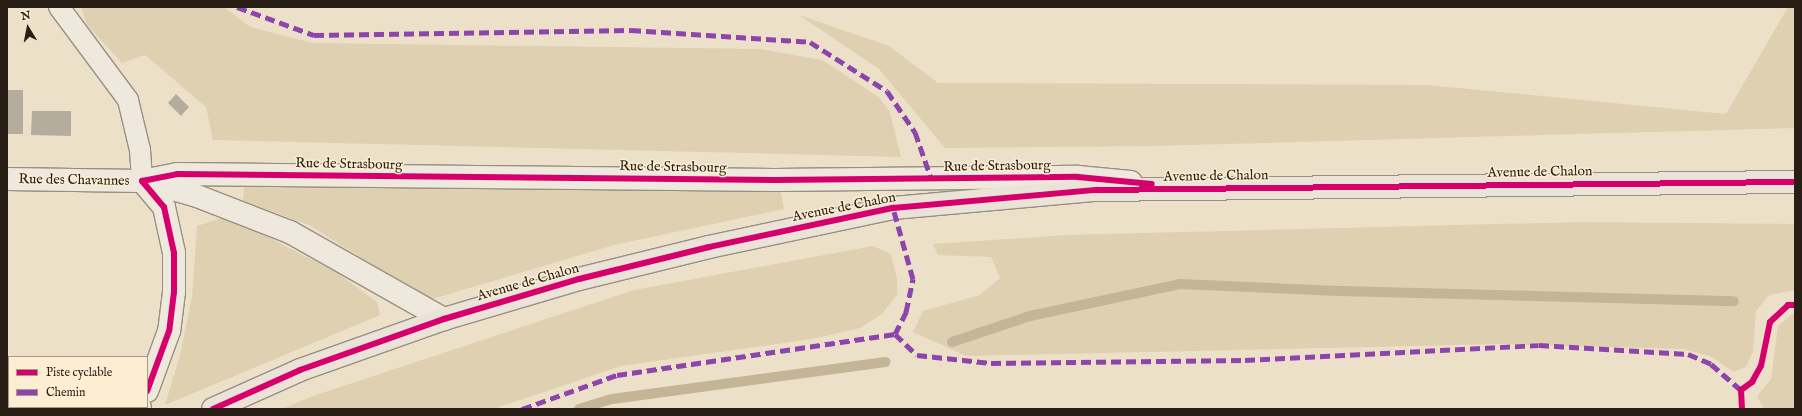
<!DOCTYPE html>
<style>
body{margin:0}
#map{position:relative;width:1802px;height:416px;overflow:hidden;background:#ece0c9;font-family:"IM FELL English",serif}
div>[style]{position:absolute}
.green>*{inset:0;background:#e0d0b2}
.stream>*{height:10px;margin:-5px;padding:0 5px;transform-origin:5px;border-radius:5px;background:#c4b498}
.building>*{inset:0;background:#b4ac9d}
.roads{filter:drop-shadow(1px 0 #979082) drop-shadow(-1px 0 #979082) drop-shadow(0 1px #979082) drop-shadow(0 -1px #979082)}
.lane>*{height:20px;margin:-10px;padding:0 10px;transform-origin:10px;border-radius:10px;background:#efe8dd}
.secondary>*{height:22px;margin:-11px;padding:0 11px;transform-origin:11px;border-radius:11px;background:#efe8dd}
.primary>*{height:22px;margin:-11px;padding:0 11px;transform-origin:11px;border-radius:11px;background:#ebe3d7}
.quiet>*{height:5px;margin-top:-2.5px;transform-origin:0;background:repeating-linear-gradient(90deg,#8e44ad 0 10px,transparent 0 15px)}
.cycleway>*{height:6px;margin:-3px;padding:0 3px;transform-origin:3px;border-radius:3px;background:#d6006c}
span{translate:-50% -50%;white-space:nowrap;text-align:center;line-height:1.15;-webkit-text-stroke:3px #fcedd3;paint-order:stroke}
.street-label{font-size:14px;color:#281e15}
.frame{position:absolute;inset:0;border:8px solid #281e15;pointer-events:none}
.legend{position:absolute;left:8px;top:356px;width:140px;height:52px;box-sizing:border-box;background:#fcedd3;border:1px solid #a79a87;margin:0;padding:5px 7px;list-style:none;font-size:12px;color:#281e15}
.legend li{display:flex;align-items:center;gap:8px;height:20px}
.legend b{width:20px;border:1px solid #a79a87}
.north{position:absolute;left:8px;top:8px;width:40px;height:40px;-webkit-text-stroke:3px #fcedd3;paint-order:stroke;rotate:350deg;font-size:11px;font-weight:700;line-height:16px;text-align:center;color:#281e15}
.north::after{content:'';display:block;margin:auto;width:14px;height:18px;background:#281e15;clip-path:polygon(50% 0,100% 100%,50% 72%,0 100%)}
</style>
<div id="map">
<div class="green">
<div style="clip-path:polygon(81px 7px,224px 7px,250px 27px,313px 43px,760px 49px,822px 60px,879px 97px,890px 112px,901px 157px,213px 140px,206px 107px,145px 55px,122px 63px,87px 25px)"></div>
<div style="clip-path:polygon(1788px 7px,1795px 7px,1795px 128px,1155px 146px,945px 148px,879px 69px,799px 15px,889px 46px,938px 83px,1428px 85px,1726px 114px)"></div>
<div style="clip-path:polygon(244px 187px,780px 188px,784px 209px,614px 245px,429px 300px,309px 225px,243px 201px)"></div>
<div style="clip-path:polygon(221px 218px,264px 235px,336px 272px,377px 302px,380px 315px,165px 405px,180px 355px,192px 297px,197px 226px)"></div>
<div style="clip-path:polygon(1580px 222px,1795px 224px,1795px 290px,1769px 295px,1756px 311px,1753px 352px,1746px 367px,1734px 372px,1710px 356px,1683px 349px,1501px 344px,966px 356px,913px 332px,923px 311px,980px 295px,1000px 278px,991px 257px,938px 255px,933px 244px,1067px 235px)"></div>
<div style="clip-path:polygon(873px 246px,891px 254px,897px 279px,897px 295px,881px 315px,860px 328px,812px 339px,621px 366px,493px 409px,282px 409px,316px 395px,634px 290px)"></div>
<div style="clip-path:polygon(1792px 314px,1795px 314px,1795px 409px,1764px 409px,1757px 396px,1771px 379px,1778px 326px)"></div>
</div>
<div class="stream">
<div style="left:952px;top:342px;width:82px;rotate:-18.4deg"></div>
<div style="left:1030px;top:316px;width:153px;rotate:-12deg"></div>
<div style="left:1180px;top:284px;width:160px;rotate:2.5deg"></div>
<div style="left:1340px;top:291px;width:394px;rotate:1.5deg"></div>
<div style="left:579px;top:409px;width:34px;rotate:-17deg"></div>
<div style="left:612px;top:399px;width:276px;rotate:-7.7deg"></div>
</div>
<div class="building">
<div style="clip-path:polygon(7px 90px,23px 90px,23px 134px,7px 134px)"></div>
<div style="clip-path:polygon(176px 94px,189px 107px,181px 116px,168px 103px)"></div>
<div style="clip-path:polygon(32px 111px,71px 111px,71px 136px,31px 135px)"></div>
</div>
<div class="roads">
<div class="lane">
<div style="left:59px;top:7px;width:116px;rotate:53.4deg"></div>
<div style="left:128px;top:100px;width:51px;rotate:76.5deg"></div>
<div style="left:140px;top:150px;width:31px;rotate:86deg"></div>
</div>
<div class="secondary">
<div style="left:7px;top:179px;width:135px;rotate:0.8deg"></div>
<div style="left:142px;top:181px;width:36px;rotate:-11deg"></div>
<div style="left:177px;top:174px;width:598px;rotate:0.57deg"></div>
<div style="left:775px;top:180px;width:303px;rotate:-0.6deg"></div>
<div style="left:1078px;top:177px;width:53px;rotate:5.4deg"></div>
<div style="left:142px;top:181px;width:34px;rotate:50deg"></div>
<div style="left:164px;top:207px;width:47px;rotate:77.7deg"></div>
<div style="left:174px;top:253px;width:39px;rotate:90deg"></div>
<div style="left:174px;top:292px;width:39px;rotate:97deg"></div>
<div style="left:169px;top:331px;width:64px;rotate:110.1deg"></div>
<div style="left:148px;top:182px;width:51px;rotate:15.9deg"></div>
<div style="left:197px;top:196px;width:100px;rotate:21.2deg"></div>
<div style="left:290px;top:232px;width:177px;rotate:29.5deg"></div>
<div style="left:139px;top:409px;width:2px;rotate:-63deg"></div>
</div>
<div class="primary">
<div style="left:213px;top:409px;width:95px;rotate:-24.1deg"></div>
<div style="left:300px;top:370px;width:153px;rotate:-19.5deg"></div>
<div style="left:444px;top:319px;width:141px;rotate:-16.5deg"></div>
<div style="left:579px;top:279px;width:134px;rotate:-13.8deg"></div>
<div style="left:709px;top:247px;width:188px;rotate:-12deg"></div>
<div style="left:893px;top:208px;width:204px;rotate:-5.1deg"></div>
<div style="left:1096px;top:190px;width:699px;rotate:-0.66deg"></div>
</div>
</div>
<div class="quiet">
<div style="left:237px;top:7px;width:82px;rotate:20deg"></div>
<div style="left:314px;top:35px;width:317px;rotate:-0.9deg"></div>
<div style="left:631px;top:30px;width:179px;rotate:3.8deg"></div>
<div style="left:810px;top:42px;width:91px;rotate:32.5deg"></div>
<div style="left:887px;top:91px;width:50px;rotate:55.7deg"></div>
<div style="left:915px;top:132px;width:49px;rotate:70.8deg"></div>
<div style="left:895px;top:334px;width:30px;rotate:44deg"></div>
<div style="left:917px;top:355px;width:74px;rotate:6.2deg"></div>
<div style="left:991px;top:363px;width:254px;rotate:-0.7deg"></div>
<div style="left:1245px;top:360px;width:294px;rotate:-2.9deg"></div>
<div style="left:1539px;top:345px;width:149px;rotate:3.5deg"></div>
<div style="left:1688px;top:354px;width:25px;rotate:23deg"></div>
<div style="left:1711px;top:364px;width:40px;rotate:41deg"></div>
<div style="left:522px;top:409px;width:101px;rotate:-19.7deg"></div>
<div style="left:617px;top:375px;width:281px;rotate:-8.4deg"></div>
<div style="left:895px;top:334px;width:25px;rotate:-63deg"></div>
<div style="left:906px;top:312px;width:34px;rotate:-78deg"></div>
<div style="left:913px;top:279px;width:74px;rotate:-105.7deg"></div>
</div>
<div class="cycleway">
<div style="left:142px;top:181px;width:36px;rotate:-11deg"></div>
<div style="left:177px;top:174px;width:598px;rotate:0.57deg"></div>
<div style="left:775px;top:180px;width:303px;rotate:-0.6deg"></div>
<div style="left:1078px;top:177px;width:74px;rotate:5.4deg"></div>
<div style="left:142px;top:181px;width:34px;rotate:50deg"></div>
<div style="left:164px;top:207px;width:47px;rotate:77.7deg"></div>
<div style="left:174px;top:253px;width:39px;rotate:90deg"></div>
<div style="left:174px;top:292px;width:39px;rotate:97deg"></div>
<div style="left:169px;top:331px;width:64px;rotate:110.1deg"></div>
<div style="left:213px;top:409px;width:95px;rotate:-24.1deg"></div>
<div style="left:300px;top:370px;width:153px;rotate:-19.5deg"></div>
<div style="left:444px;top:319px;width:141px;rotate:-16.5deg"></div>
<div style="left:579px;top:279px;width:134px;rotate:-13.8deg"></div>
<div style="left:709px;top:247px;width:188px;rotate:-12deg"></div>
<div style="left:893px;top:208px;width:204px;rotate:-5.1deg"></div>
<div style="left:1096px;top:190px;width:699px;rotate:-0.66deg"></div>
<div style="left:1742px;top:409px;width:19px;rotate:-93deg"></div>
<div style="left:1741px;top:390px;width:14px;rotate:-36deg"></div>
<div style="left:1752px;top:382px;width:18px;rotate:-61deg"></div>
<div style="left:1761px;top:366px;width:45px;rotate:-78.4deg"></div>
<div style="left:1770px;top:322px;width:25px;rotate:-43deg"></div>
<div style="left:1788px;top:305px;width:7px"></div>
</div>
<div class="street-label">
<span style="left:349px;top:164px;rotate:1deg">Rue de Strasbourg</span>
<span style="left:997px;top:166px;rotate:-1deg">Rue de Strasbourg</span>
<span style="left:673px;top:167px;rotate:1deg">Rue de Strasbourg</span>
<span style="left:1540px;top:172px;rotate:-1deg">Avenue de Chalon</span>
<span style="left:1216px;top:176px;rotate:-1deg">Avenue de Chalon</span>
<span style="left:74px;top:180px;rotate:1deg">Rue des Chavannes</span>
<span style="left:844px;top:207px;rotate:-11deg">Avenue de Chalon</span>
<span style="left:528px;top:282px;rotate:-16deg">Avenue de Chalon</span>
</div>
<div class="frame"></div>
<ul class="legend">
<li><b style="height:5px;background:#d6006c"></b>Piste cyclable</li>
<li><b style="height:5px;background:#8e44ad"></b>Chemin</li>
</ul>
<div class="north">N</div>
</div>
